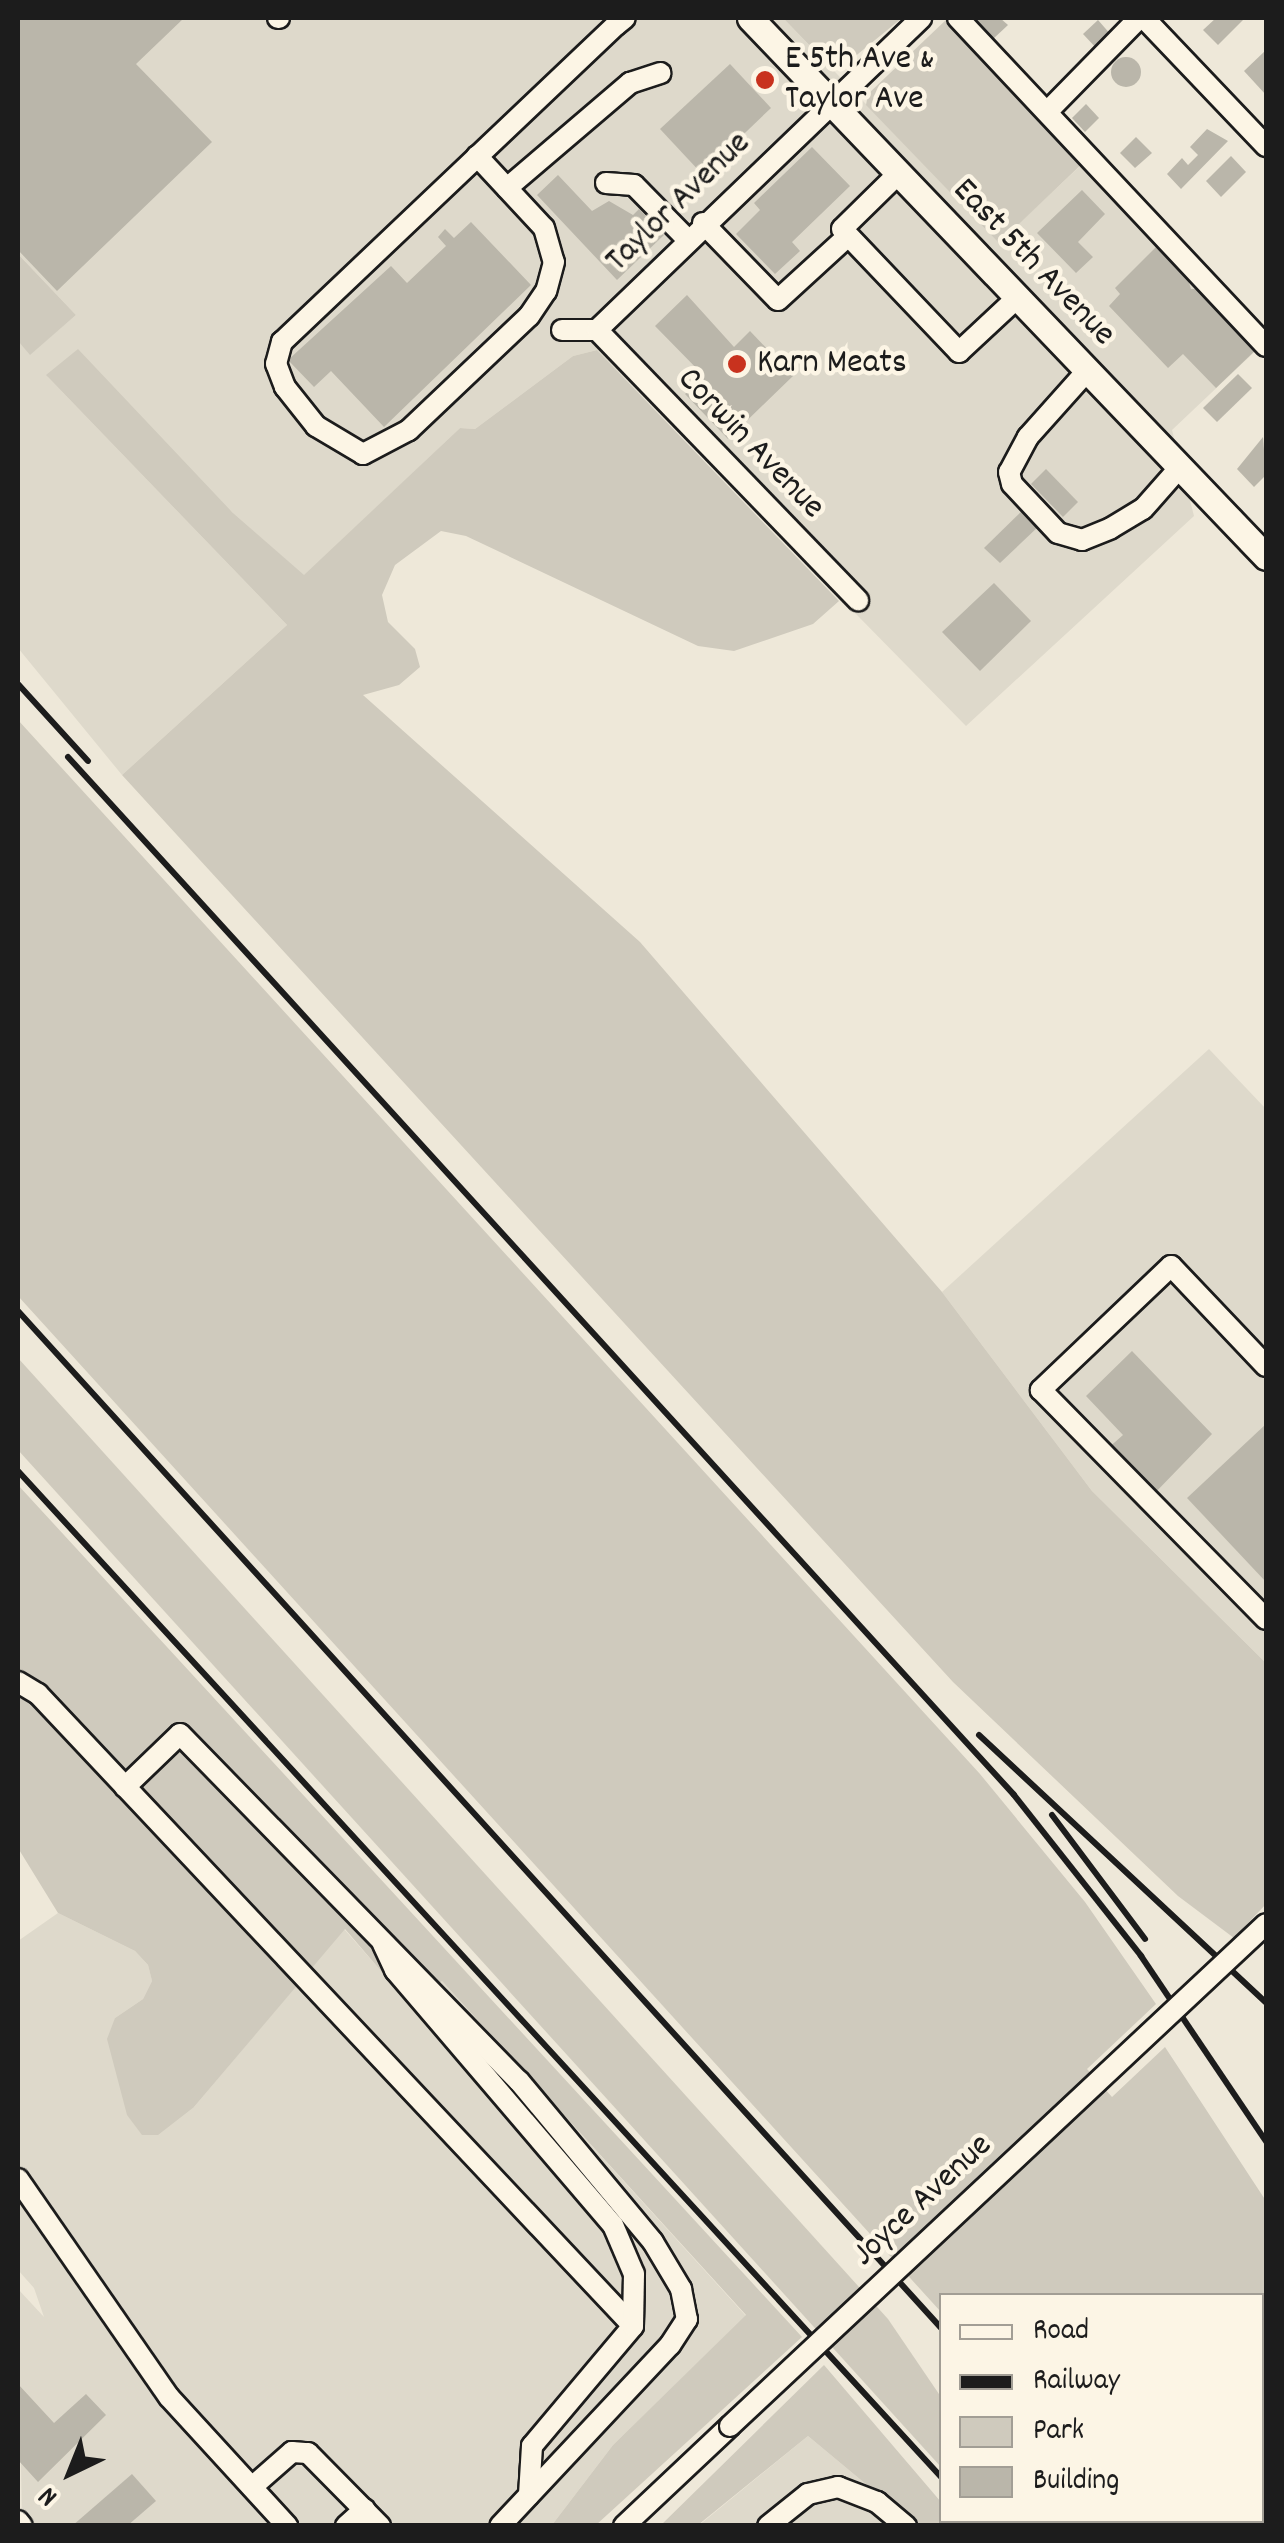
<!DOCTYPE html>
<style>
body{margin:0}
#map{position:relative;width:1284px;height:2543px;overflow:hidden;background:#eee8d9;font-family:Dekko,sans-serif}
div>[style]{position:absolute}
.built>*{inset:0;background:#ded9cb}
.green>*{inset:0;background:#cfcabd}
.building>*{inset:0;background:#bab6aa}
.round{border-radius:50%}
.roads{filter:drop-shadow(2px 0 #1c1c1c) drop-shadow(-2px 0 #1c1c1c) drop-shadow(0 2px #1c1c1c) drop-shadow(0 -2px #1c1c1c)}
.minor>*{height:20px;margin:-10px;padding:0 10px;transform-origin:10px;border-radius:10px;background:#fcf5e5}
.major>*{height:25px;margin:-12.5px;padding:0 12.5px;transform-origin:12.5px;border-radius:12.5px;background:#fcf5e5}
.rail>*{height:6px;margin:-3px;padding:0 3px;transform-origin:3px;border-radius:3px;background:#1c1c1c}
.bridges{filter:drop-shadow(2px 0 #1c1c1c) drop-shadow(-2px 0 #1c1c1c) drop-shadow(0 2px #1c1c1c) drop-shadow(0 -2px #1c1c1c)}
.minor-bridge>*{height:20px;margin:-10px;padding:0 10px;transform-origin:10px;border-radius:10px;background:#fcf5e5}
.dots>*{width:28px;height:28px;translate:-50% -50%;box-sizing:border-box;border:5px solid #fcf5e5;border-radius:50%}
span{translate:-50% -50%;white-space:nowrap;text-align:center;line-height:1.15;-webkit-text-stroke:9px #fcf5e5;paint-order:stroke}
.poi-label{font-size:35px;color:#1c1c1c}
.left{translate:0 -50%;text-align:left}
.street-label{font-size:35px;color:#1c1c1c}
.frame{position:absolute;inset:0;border:20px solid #1c1c1c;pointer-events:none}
.legend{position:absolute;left:939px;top:2293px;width:325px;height:230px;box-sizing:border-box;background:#fcf5e5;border:2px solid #a29e95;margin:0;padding:12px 18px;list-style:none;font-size:30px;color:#1c1c1c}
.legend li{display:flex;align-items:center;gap:20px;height:50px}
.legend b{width:50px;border:2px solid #a29e95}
.north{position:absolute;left:20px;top:2423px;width:100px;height:100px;-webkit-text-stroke:8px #fcf5e5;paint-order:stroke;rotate:223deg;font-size:28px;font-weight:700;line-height:40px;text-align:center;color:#1c1c1c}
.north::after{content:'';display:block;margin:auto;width:35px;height:45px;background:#1c1c1c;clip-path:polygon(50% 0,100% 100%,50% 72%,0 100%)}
</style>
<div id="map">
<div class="built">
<div style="clip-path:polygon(18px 18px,783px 18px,999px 242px,1091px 156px,1266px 341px,1172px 430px,1194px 516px,966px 726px,597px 350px,573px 356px,475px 429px,460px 428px,304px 576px,232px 512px,47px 376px,287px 625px,122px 775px,18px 648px,18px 341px,30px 354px,76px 315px,18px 254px)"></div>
<div style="clip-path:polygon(1209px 1049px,1266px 1109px,1266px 1663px,1092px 1491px,942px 1292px)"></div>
<div style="clip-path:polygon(58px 1913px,135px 1951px,148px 1965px,152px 1981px,143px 1999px,115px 2018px,194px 2107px,344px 1929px,411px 2005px,442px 1981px,746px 2316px,613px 2445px,552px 2525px,22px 2526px,18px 2289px,44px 2317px,34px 2288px,18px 2270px,18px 1941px)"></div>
<div style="clip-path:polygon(808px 2436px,915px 2525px,698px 2526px)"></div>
</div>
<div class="green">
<div style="clip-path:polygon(783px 18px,902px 18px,842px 67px,815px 51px)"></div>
<div style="clip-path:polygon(948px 18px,1085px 161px,999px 243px,866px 105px,868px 94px)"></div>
<div style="clip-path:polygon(18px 254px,76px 315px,30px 355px,18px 341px)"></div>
<div style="clip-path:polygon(78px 349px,232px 512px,304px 575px,460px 428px,475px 429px,573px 356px,597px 350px,839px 601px,813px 624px,734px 651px,698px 646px,466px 536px,441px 531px,395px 565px,382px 595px,388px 622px,415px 649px,420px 667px,399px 685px,363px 695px,640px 942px,942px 1292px,1092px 1491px,1266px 1663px,1266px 1904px,1234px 1938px,1178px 1896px,953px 1682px,122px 775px,287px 625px,46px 375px)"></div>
<div style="clip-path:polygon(18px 720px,980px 1774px,1085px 1902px,1156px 2004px,1087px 2069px,1112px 2097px,1165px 2047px,1266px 2201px,1266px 2525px,1093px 2521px,1262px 2520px,1262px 2296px,942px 2296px,941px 2312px,18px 1296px)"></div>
<div style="clip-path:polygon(18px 1358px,888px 2319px,941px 2397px,941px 2467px,18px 1450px)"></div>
<div style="clip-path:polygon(18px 1485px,802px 2337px,596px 2525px,552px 2525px,613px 2445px,746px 2315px,442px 1981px,411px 2006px,345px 1929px,194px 2107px,158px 2135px,142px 2135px,127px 2115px,107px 2039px,115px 2018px,143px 1999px,152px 1981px,148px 1965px,135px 1951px,58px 1913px,18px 1848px)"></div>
<div style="clip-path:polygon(824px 2365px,941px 2502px,942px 2520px,960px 2525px,915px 2525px,808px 2436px,698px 2525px,660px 2526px)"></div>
</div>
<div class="building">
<div style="clip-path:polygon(18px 18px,184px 18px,136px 64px,212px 142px,57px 291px,18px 250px)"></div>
<div style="clip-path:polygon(975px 18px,1000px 18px,1008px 25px,992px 40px)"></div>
<div style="clip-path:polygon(1216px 18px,1245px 18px,1218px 45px,1203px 30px)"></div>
<div style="clip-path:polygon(1098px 20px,1112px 36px,1098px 50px,1083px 34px)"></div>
<div style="clip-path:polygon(1266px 50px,1266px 95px,1244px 71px)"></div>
<div class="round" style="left:1111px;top:57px;width:30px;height:30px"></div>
<div style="clip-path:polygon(730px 64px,771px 108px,702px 174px,660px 129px)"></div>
<div style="clip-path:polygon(1086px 104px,1099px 118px,1085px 132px,1072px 118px)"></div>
<div style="clip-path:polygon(1207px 129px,1228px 141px,1181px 189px,1167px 174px,1182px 158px,1188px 165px,1198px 155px,1190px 147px)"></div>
<div style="clip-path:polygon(1136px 137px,1152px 153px,1135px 168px,1120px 153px)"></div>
<div style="clip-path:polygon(812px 147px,850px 186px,792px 242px,800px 251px,775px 274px,736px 234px,760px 210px,754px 203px)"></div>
<div style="clip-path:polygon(1231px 156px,1246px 172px,1221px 197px,1206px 181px)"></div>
<div style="clip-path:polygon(558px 175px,592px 211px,609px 201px,633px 215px,639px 209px,664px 235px,617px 280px,537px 195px)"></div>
<div style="clip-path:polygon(1082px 190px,1105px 214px,1078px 242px,1093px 257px,1076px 273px,1037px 233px)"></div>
<div style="clip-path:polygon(471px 222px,531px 285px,384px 427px,331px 371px,314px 387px,288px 360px,391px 266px,407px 283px,446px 246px,438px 237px,445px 229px,454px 238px)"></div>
<div style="clip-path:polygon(1161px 242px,1183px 264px,1191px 289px,1207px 289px,1261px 345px,1216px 388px,1183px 354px,1168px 368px,1109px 306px,1120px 294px,1115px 288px)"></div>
<div style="clip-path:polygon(687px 295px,734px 347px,750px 331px,793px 376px,728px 439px,685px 394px,704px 376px,655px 326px)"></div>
<div style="clip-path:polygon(1238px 374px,1252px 388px,1217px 422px,1203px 408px)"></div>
<div style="clip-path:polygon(1263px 437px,1266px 475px,1254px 487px,1237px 469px)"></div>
<div style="clip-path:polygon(1046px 469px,1078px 502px,1063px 517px,1031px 484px)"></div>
<div style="clip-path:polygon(1023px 510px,1039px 526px,1000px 563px,984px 548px)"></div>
<div style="clip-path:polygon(994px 583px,1031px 621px,980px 671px,942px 632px)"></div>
<div style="clip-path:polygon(1132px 1351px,1212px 1434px,1151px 1497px,1106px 1450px,1123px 1435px,1086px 1396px)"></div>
<div style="clip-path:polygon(1266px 1424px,1266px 1582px,1187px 1498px)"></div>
<div style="clip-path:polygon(18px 2384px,54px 2423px,86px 2394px,106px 2415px,38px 2482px,18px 2460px)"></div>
<div style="clip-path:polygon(132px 2474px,156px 2501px,127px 2526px,72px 2526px)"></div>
</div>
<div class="roads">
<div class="minor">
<div style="left:278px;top:18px;width:1px"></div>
<div style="left:958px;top:18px;width:450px;rotate:46.8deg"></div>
<div style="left:1144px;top:18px;width:177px;rotate:46.4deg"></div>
<div style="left:1047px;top:112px;width:132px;rotate:-45.6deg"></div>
<div style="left:477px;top:156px;width:98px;rotate:47.1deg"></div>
<div style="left:544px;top:228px;width:35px;rotate:74deg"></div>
<div style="left:554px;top:262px;width:30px;rotate:105deg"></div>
<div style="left:546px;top:291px;width:30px;rotate:124deg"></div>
<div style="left:529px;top:316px;width:166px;rotate:136.5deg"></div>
<div style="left:409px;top:430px;width:52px;rotate:152.4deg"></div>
<div style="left:363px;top:454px;width:55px;rotate:-149.2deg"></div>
<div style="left:316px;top:426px;width:50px;rotate:-128.5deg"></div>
<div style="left:285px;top:387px;width:25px;rotate:-111deg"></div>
<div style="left:276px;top:364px;width:23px;rotate:-75deg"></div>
<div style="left:282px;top:342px;width:460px;rotate:-43.5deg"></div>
<div style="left:616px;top:25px;width:11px;rotate:-38deg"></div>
<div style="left:898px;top:174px;width:78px;rotate:135.5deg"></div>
<div style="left:842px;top:229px;width:170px;rotate:46.4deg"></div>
<div style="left:959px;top:352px;width:79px;rotate:-43deg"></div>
<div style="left:606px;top:183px;width:28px;rotate:4deg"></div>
<div style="left:634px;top:185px;width:76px;rotate:45.5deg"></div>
<div style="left:507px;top:188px;width:162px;rotate:-40.5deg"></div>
<div style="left:630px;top:83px;width:32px;rotate:-18deg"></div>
<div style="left:703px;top:223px;width:107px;rotate:45.8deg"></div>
<div style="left:778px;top:300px;width:95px;rotate:-42.4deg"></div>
<div style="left:562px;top:330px;width:35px"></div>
<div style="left:597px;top:330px;width:450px;rotate:-43.9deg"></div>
<div style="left:597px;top:330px;width:376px;rotate:46deg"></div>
<div style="left:1087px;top:371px;width:89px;rotate:131.8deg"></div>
<div style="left:1028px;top:437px;width:40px;rotate:118deg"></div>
<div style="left:1009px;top:472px;width:12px;rotate:76deg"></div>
<div style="left:1012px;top:484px;width:67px;rotate:46.8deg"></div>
<div style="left:1058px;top:533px;width:25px;rotate:16deg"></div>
<div style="left:1082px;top:540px;width:31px;rotate:-22deg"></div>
<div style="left:1111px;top:528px;width:37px;rotate:-31deg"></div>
<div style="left:1143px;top:509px;width:56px;rotate:-48.6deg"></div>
<div style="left:1266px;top:1366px;width:138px;rotate:-133.5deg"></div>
<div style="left:1171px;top:1266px;width:180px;rotate:136.4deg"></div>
<div style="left:1041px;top:1390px;width:321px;rotate:45.5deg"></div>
<div style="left:18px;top:1682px;width:23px;rotate:31deg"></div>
<div style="left:38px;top:1694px;width:868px;rotate:46.73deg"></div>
<div style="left:633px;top:2326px;width:157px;rotate:130.1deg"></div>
<div style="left:532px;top:2446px;width:49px;rotate:93.5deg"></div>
<div style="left:125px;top:1787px;width:76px;rotate:-43.9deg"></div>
<div style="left:180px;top:1734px;width:485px;rotate:45.7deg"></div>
<div style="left:519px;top:2081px;width:209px;rotate:50.2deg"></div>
<div style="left:653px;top:2242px;width:55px;rotate:59.2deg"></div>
<div style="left:681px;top:2289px;width:31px;rotate:79deg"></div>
<div style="left:687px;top:2319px;width:31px;rotate:123deg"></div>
<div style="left:670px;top:2345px;width:248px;rotate:133.2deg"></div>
<div style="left:383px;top:1944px;width:29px;rotate:65deg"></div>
<div style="left:395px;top:1970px;width:335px;rotate:49.5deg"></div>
<div style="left:613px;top:2225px;width:53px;rotate:66.8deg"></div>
<div style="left:634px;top:2274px;width:52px;rotate:91.1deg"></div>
<div style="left:18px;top:2179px;width:265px;rotate:55.3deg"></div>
<div style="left:169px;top:2397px;width:175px;rotate:47.5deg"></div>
<div style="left:252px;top:2487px;width:53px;rotate:-41.2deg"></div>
<div style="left:292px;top:2452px;width:16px;rotate:4deg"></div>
<div style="left:308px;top:2453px;width:103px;rotate:45.4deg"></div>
<div style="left:18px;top:2521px;width:6px;rotate:51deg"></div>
<div style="left:346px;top:2526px;width:25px;rotate:-42deg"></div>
<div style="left:624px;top:2526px;width:146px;rotate:-43.3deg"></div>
<div style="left:768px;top:2526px;width:51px;rotate:-38.7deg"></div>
<div style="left:808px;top:2494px;width:31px;rotate:-13deg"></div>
<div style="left:838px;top:2487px;width:42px;rotate:21deg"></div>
<div style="left:877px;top:2502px;width:38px;rotate:40deg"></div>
</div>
<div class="major">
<div style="left:750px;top:18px;width:746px;rotate:46.25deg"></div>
</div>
</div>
<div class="rail">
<div style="left:18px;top:684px;width:104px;rotate:47.7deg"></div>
<div style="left:68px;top:757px;width:1404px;rotate:47.65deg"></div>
<div style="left:1014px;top:1795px;width:205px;rotate:51.7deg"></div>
<div style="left:1141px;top:1956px;width:223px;rotate:56deg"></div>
<div style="left:18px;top:1311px;width:1375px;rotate:47.77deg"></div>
<div style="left:18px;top:1471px;width:1367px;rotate:47.46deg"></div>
<div style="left:979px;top:1735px;width:393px;rotate:43deg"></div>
<div style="left:1052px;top:1815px;width:155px;rotate:53.1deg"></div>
<div style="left:971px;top:2520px;width:7px;rotate:56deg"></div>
<div style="left:1081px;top:2520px;width:7px;rotate:63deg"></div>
</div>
<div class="bridges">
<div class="minor-bridge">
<div style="left:730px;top:2426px;width:734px;rotate:-43.12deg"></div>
</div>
</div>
<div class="dots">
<div style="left:765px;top:80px;background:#c8321e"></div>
<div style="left:737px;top:364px;background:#c8321e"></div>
</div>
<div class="poi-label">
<span class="left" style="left:785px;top:80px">E 5th Ave &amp;<br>Taylor Ave</span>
<span class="left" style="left:757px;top:364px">Karn Meats</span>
</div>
<div class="street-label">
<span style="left:679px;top:203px;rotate:-44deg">Taylor Avenue</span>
<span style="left:1033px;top:263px;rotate:46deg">East 5th Avenue</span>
<span style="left:750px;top:444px;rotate:46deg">Corwin Avenue</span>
<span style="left:923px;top:2201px;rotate:-43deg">Joyce Avenue</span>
</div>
<div class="frame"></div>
<ul class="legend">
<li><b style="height:12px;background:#fcf5e5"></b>Road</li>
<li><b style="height:12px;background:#1c1c1c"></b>Railway</li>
<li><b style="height:28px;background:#cfcabd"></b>Park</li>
<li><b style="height:28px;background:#bab6aa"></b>Building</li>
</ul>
<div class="north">N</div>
</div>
